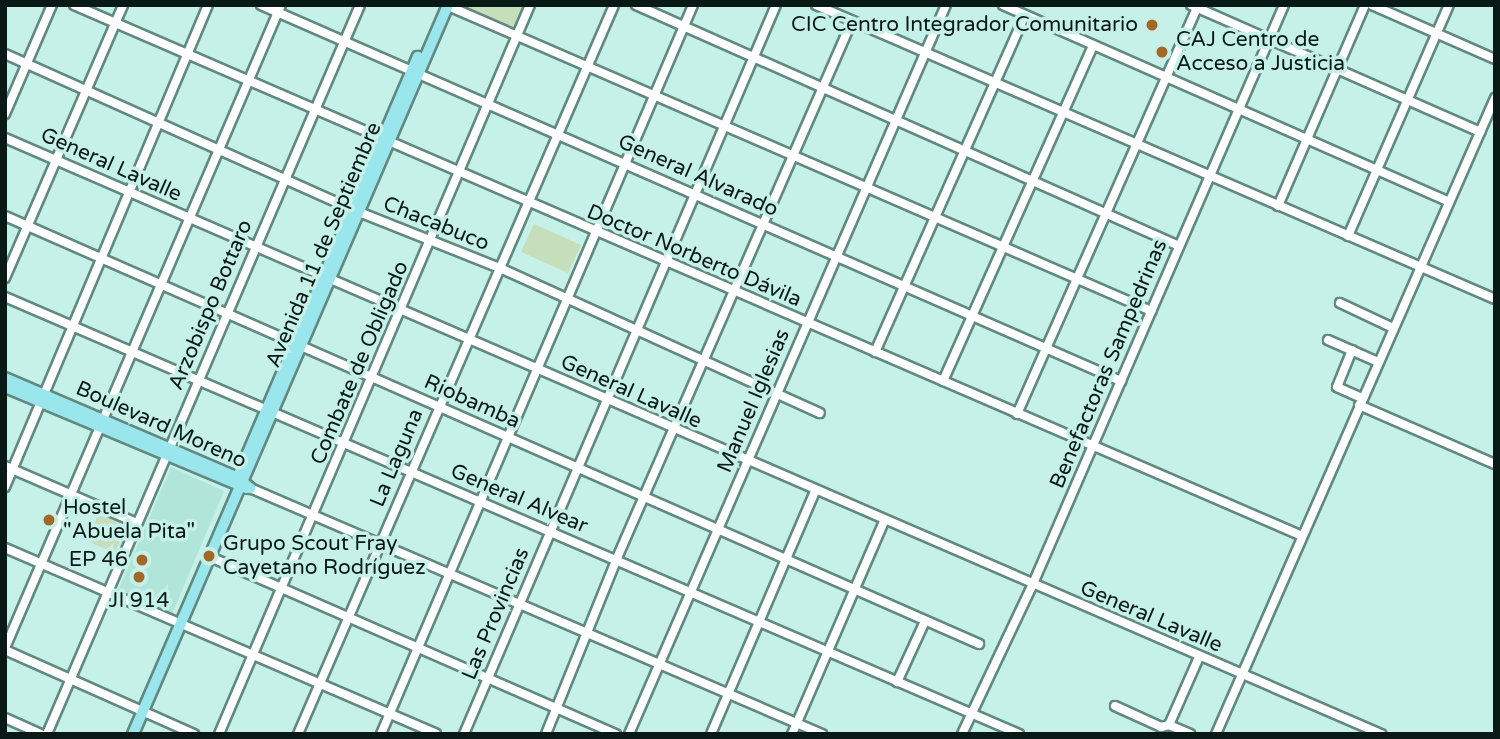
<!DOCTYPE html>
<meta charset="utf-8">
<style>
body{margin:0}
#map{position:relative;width:1500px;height:739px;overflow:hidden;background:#c6f1e8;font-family:"Varela Round",sans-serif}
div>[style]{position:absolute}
.built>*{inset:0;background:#b1e5da}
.green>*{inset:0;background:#c7debb}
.roads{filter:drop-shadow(2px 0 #618981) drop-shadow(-2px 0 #618981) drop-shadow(0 2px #618981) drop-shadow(0 -2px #618981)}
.minor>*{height:8px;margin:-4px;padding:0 4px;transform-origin:4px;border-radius:4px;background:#fff}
.major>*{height:10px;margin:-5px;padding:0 5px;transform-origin:5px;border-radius:5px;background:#9ae6ed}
.dots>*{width:19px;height:19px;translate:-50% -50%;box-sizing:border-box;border:4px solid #c6f1e8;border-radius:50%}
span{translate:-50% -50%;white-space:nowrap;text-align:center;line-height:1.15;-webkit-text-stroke:7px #c6f1e8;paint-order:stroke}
.poi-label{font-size:21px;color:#091916}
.right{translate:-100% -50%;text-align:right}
.left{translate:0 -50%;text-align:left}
.street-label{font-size:21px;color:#091916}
.frame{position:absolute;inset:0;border:7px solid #091916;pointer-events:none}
</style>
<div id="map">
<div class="built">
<div style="clip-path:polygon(171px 467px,224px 491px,172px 614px,118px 591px)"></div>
</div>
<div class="green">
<div style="clip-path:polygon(452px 5px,525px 5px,516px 30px)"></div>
<div style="clip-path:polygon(534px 224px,581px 245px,568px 273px,521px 252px)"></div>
<div style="clip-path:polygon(99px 513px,127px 526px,115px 553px,87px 541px)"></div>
</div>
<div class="roads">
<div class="minor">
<div style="left:74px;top:5px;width:1338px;rotate:23.38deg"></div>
<div style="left:261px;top:5px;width:939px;rotate:23.62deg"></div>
<div style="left:446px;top:5px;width:769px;rotate:23.46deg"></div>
<div style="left:636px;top:5px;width:594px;rotate:23.93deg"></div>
<div style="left:816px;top:5px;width:740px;rotate:23.41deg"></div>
<div style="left:1003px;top:5px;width:486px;rotate:23.8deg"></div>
<div style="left:1191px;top:5px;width:316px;rotate:23.7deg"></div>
<div style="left:1372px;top:5px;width:134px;rotate:23.7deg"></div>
<div style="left:5px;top:54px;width:388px;rotate:24.1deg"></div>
<div style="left:359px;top:212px;width:152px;rotate:21.7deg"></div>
<div style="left:500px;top:268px;width:351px;rotate:24.4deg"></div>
<div style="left:5px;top:114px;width:119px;rotate:-66.7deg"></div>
<div style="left:5px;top:138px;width:1500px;rotate:23.42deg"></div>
<div style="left:1278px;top:206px;width:219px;rotate:-66.6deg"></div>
<div style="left:5px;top:216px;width:1064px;rotate:23.72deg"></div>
<div style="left:1348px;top:236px;width:252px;rotate:-66.4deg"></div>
<div style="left:5px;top:278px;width:297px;rotate:-66.6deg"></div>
<div style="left:5px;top:297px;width:1104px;rotate:23.31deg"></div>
<div style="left:1340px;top:303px;width:59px;rotate:25.3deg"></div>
<div style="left:1328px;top:340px;width:55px;rotate:23.7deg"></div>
<div style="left:1352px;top:350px;width:40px;rotate:112deg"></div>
<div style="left:1337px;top:387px;width:27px;rotate:24deg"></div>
<div style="left:875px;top:352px;width:369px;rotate:-66deg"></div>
<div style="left:943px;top:381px;width:368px;rotate:-65.9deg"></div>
<div style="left:1359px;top:405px;width:148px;rotate:23.5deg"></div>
<div style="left:1017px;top:414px;width:447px;rotate:-66.1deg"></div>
<div style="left:5px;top:466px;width:144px;rotate:23.4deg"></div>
<div style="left:5px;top:487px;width:523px;rotate:-67.16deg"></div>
<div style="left:250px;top:488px;width:623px;rotate:23.27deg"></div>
<div style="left:5px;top:548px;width:469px;rotate:23.3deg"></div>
<div style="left:208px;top:556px;width:445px;rotate:23.6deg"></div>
<div style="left:5px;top:648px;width:700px;rotate:-66.77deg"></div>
<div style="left:5px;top:650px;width:207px;rotate:24deg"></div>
<div style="left:897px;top:682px;width:67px;rotate:-65.3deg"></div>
<div style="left:1115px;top:706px;width:51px;rotate:24.5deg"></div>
<div style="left:1161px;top:727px;width:8px;rotate:-14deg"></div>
<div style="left:1169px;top:725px;width:23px;rotate:23deg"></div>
<div style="left:5px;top:718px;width:39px;rotate:24deg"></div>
<div style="left:1169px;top:725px;width:74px;rotate:-66.2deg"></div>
<div style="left:47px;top:734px;width:793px;rotate:-66.76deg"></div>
<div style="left:219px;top:734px;width:793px;rotate:-66.9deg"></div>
<div style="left:298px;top:734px;width:795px;rotate:-66.56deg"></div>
<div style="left:381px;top:734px;width:793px;rotate:-66.83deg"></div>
<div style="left:464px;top:734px;width:793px;rotate:-66.83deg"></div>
<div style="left:546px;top:734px;width:190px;rotate:-68deg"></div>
<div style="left:617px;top:558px;width:586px;rotate:-66.37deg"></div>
<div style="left:629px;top:734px;width:795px;rotate:-66.5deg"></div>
<div style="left:711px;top:734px;width:264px;rotate:-66.8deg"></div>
<div style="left:792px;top:734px;width:232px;rotate:-66.6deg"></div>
<div style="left:962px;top:734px;width:164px;rotate:-64.7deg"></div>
<div style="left:1032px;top:586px;width:633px;rotate:-66.55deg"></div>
<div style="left:1216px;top:734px;width:695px;rotate:-66.31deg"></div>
</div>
<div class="major">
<div style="left:5px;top:378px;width:254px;rotate:23.2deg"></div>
<div style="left:238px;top:478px;width:16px;rotate:40deg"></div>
<div style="left:5px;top:387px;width:262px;rotate:22.7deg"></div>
<div style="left:239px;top:474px;width:454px;rotate:-66.8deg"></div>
<div style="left:133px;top:734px;width:794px;rotate:-66.63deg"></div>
</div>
</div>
<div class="dots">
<div style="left:1152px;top:25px;background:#a16826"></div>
<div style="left:1162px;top:52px;background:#a16826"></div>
<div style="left:49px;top:520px;background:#a16826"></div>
<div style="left:209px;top:556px;background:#a16826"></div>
<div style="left:142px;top:560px;background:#a16826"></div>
<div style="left:139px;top:577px;background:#a16826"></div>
</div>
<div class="poi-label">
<span class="right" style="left:1138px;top:25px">CIC Centro Integrador Comunitario</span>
<span class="left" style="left:1176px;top:52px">CAJ Centro de<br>Acceso a Justicia</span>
<span class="left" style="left:63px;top:520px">Hostel<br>"Abuela Pita"</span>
<span class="left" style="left:223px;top:556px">Grupo Scout Fray<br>Cayetano Rodríguez</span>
<span class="right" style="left:128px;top:560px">EP 46</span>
<span style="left:139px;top:601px">JI 914</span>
</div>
<div class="street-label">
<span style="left:111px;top:165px;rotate:24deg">General Lavalle</span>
<span style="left:698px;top:176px;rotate:24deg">General Alvarado</span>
<span style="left:436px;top:224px;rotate:22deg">Chacabuco</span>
<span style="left:324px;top:245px;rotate:-67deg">Avenida 11 de Septiembre</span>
<span style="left:694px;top:256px;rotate:23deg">Doctor Norberto Dávila</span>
<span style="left:211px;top:305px;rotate:-67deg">Arzobispo Bottaro</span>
<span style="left:360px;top:363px;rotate:-67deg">Combate de Obligado</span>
<span style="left:1109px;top:364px;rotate:-67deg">Benefactoras Sampedrinas</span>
<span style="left:631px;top:392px;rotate:24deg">General Lavalle</span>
<span style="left:754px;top:401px;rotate:-67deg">Manuel Iglesias</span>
<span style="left:472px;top:402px;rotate:24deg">Riobamba</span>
<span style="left:161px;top:425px;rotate:24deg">Boulevard Moreno</span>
<span style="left:397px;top:458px;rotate:-67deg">La Laguna</span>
<span style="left:519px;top:499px;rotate:23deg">General Alvear</span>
<span style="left:496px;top:614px;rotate:-67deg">Las Provincias</span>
<span style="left:1151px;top:617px;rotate:23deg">General Lavalle</span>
</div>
<div class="frame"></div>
</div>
